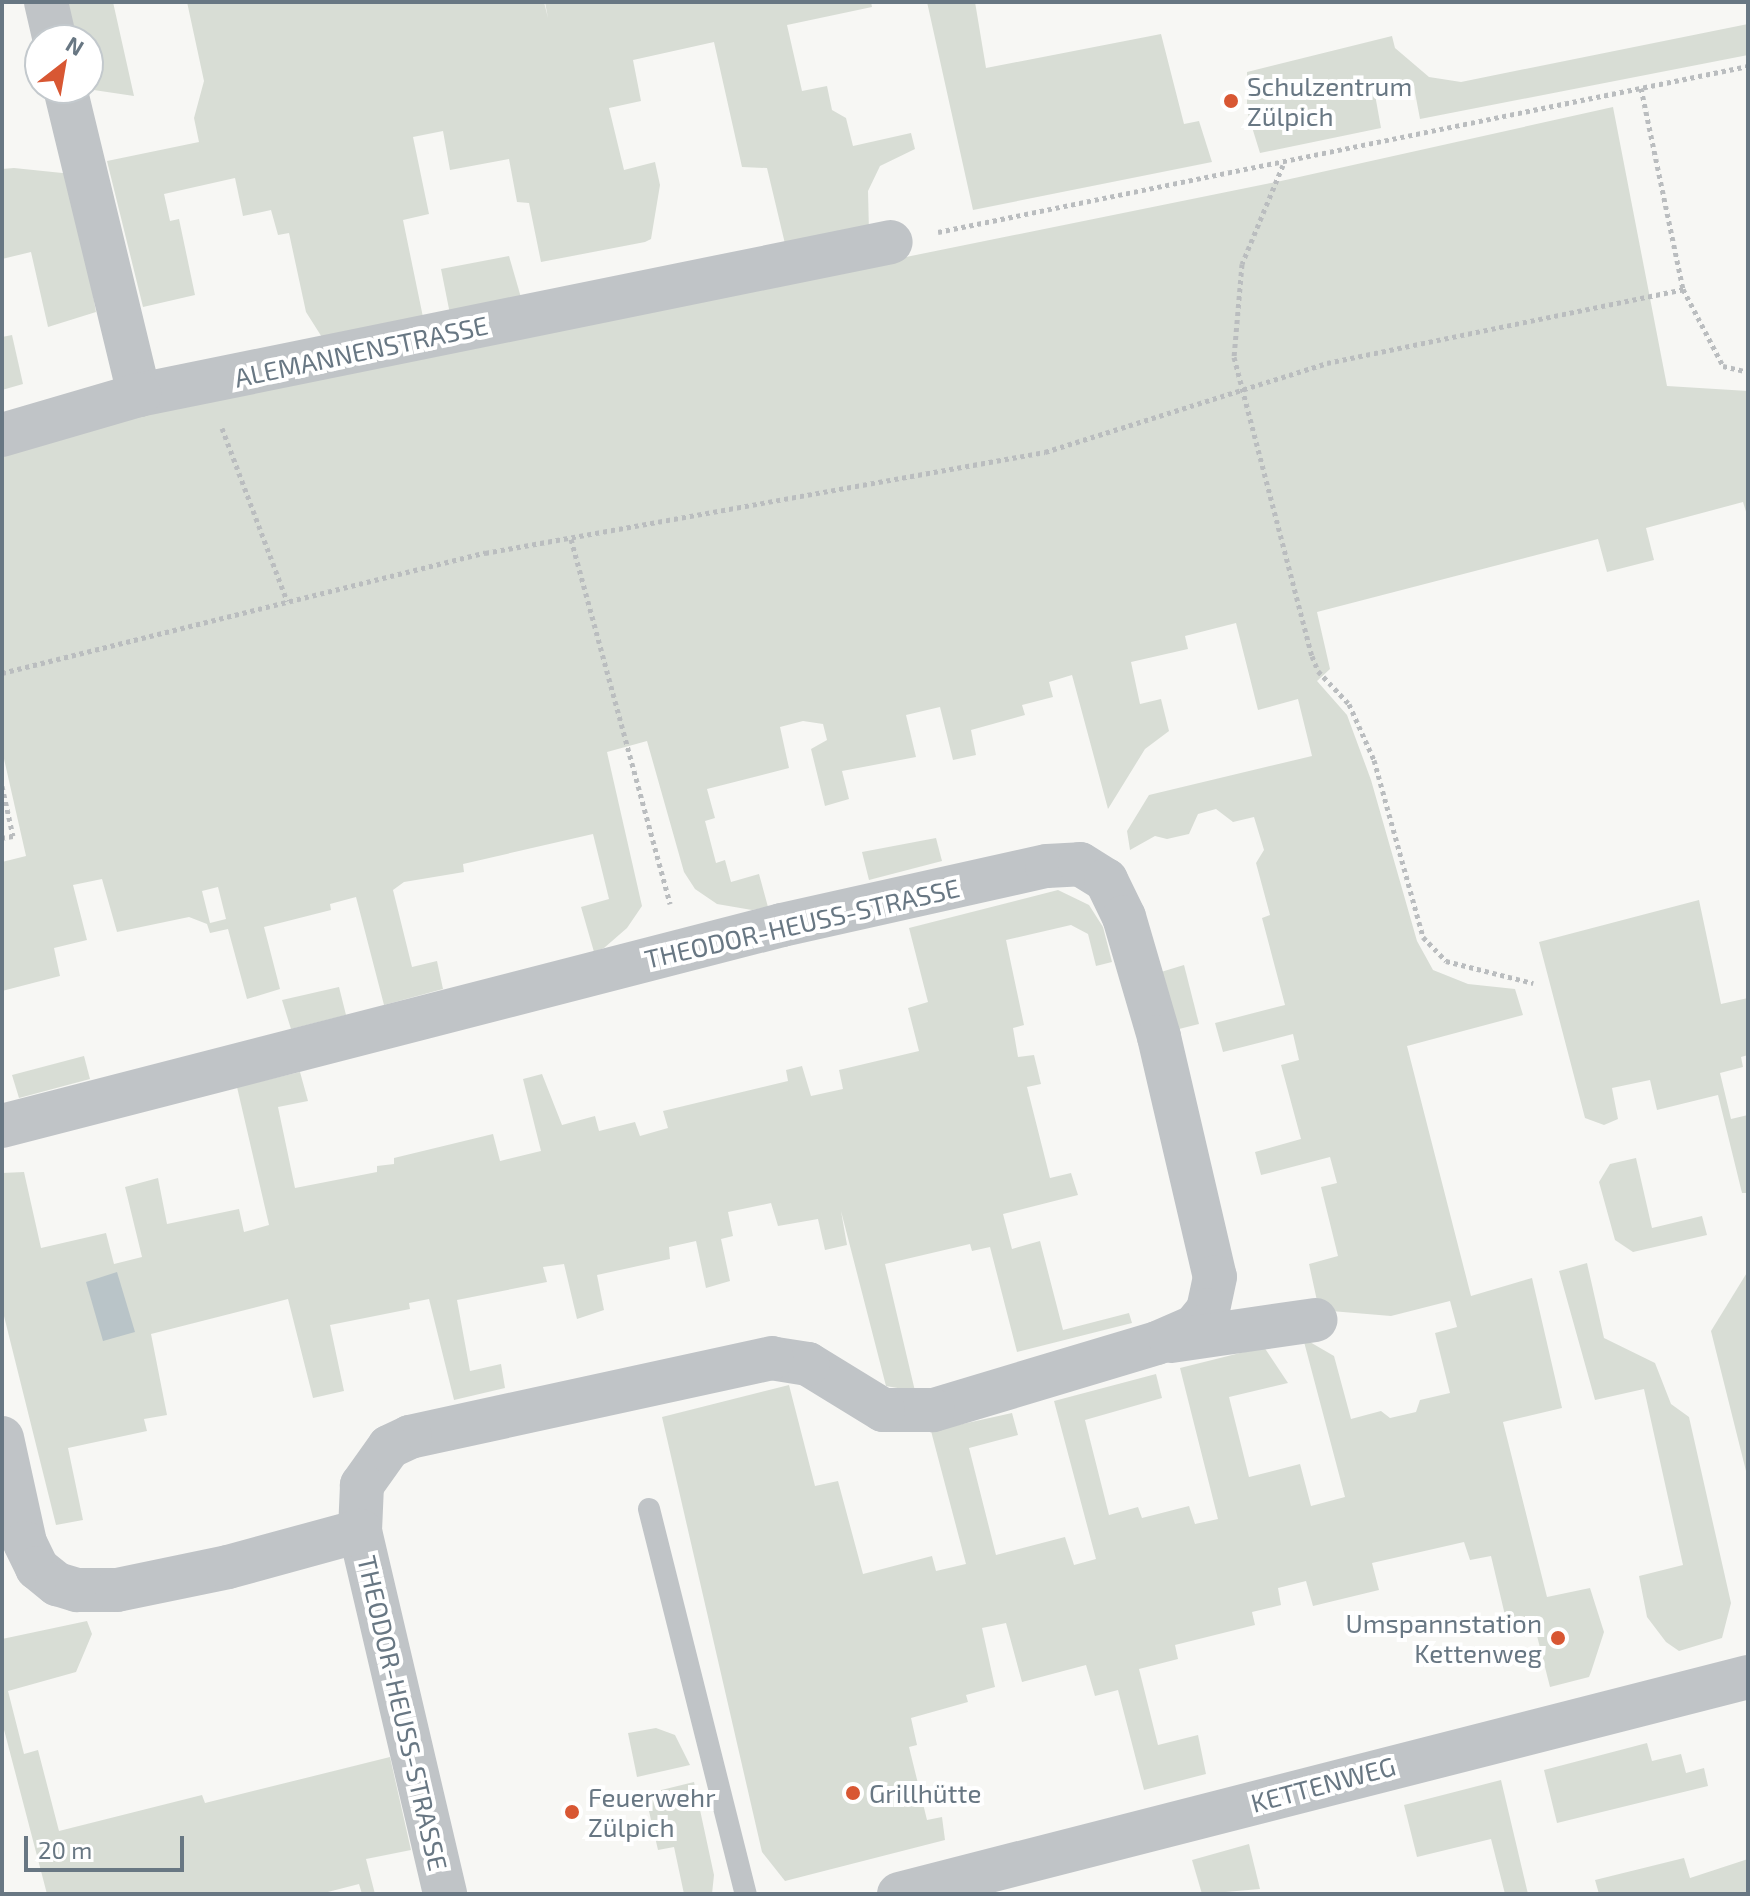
<!DOCTYPE html>
<meta charset="utf-8">
<style>
body{margin:0}
#map{position:relative;width:1750px;height:1896px;overflow:hidden;background:#f7f7f4;font-family:"Exo 2",sans-serif}
div>[style]{position:absolute}
.green>*{inset:0;background:#d8ddd5}
.water>*{inset:0;background:#b9c4c8}
.path>*{height:5px;margin-top:-2.5px;transform-origin:0;background:repeating-linear-gradient(90deg,#babdbf 0 4px,transparent 0 8px)}
.lane>*{height:22px;margin:-11px;padding:0 11px;transform-origin:11px;border-radius:11px;background:#c0c4c7}
.street>*{height:44px;margin:-22px;padding:0 22px;transform-origin:22px;border-radius:22px;background:#c0c4c7}
.dots>*{width:22px;height:22px;translate:-50% -50%;box-sizing:border-box;border:4px solid #fff;border-radius:50%}
span{translate:-50% -50%;white-space:nowrap;text-align:center;line-height:1.15;-webkit-text-stroke:8px #fff;paint-order:stroke}
.poi-label{font-size:26px;color:#687783}
.left{translate:0 -50%;text-align:left}
.right{translate:-100% -50%;text-align:right}
.street-label{font-size:26px;color:#687783}
.frame{position:absolute;inset:0;border:4px solid #687783;pointer-events:none}
.north{position:absolute;left:24px;top:24px;width:80px;height:80px;box-sizing:border-box;background:#fff;border:2px solid #c3c9cd;border-radius:50%;rotate:31deg;font-size:22px;font-weight:700;line-height:32px;text-align:center;color:#687783}
.north::after{content:'';display:block;margin:auto;width:28px;height:36px;background:#d85733;clip-path:polygon(50% 0,100% 100%,50% 72%,0 100%)}
.scale{position:absolute;left:24px;top:1836px;width:160px;height:36px;box-sizing:border-box;border:4px solid #687783;border-top:0;padding-left:10px;font-size:24px;line-height:28px;white-space:nowrap;color:#687783;-webkit-text-stroke:6px #fff;paint-order:stroke}
</style>
<div id="map">
<div class="green">
<div style="clip-path:polygon(68px 2px,113px 2px,134px 96px,87px 89px,88px 40px,76px 40px)"></div>
<div style="clip-path:polygon(187px 2px,544px 2px,548px 18px,545px 2px,871px 2px,872px 7px,787px 25px,802px 91px,827px 86px,832px 110px,846px 118px,853px 146px,911px 133px,915px 149px,880px 166px,868px 191px,869px 232px,786px 248px,767px 168px,742px 167px,714px 42px,633px 60px,641px 101px,609px 108px,624px 170px,655px 162px,660px 185px,651px 239px,645px 242px,541px 262px,529px 203px,517px 202px,509px 159px,450px 170px,443px 131px,413px 137px,429px 214px,403px 220px,424px 322px,325px 342px,306px 312px,289px 233px,278px 235px,271px 210px,243px 216px,235px 178px,164px 194px,170px 221px,179px 219px,195px 295px,143px 307px,107px 161px,199px 142px,194px 118px,204px 81px)"></div>
<div style="clip-path:polygon(927px 2px,975px 2px,986px 68px,1161px 34px,1184px 124px,1199px 121px,1212px 162px,973px 210px)"></div>
<div style="clip-path:polygon(1748px 24px,1748px 55px,1420px 119px,1413px 82px,1374px 89px,1381px 128px,1260px 153px,1247px 111px,1247px 72px,1392px 36px,1395px 48px,1429px 77px,1461px 82px)"></div>
<div style="clip-path:polygon(evenodd,1613px 107px,1667px 386px,1748px 391px,1748px 518px,1743px 502px,1646px 528px,1654px 560px,1607px 572px,1598px 539px,1317px 612px,1330px 669px,1317px 681px,1347px 715px,1371px 780px,1417px 941px,1433px 970px,1468px 984px,1515px 989px,1523px 1015px,1407px 1046px,1471px 1296px,1532px 1278px,1562px 1408px,1503px 1422px,1547px 1597px,1590px 1588px,1604px 1632px,1591px 1672px,1589px 1677px,1550px 1687px,1534px 1624px,1508px 1628px,1491px 1556px,1470px 1560px,1464px 1542px,1372px 1563px,1379px 1590px,1313px 1606px,1306px 1581px,1278px 1588px,1281px 1605px,1252px 1612px,1255px 1625px,1175px 1645px,1178px 1659px,1139px 1669px,1158px 1745px,1198px 1735px,1206px 1774px,1144px 1790px,1118px 1690px,1095px 1696px,1086px 1665px,1022px 1682px,1006px 1623px,982px 1628px,995px 1687px,966px 1695px,968px 1702px,911px 1718px,917px 1745px,909px 1747px,927px 1820px,942px 1817px,945px 1840px,785px 1881px,762px 1852px,662px 1417px,789px 1385px,815px 1486px,838px 1481px,863px 1574px,932px 1556px,936px 1571px,966px 1564px,931px 1431px,1012px 1413px,1018px 1435px,969px 1448px,996px 1555px,1065px 1537px,1074px 1565px,1096px 1559px,1054px 1401px,1156px 1374px,1162px 1398px,1085px 1420px,1109px 1515px,1138px 1507px,1142px 1518px,1189px 1506px,1195px 1524px,1218px 1519px,1180px 1368px,1264px 1347px,1288px 1383px,1229px 1397px,1249px 1477px,1300px 1464px,1311px 1506px,1345px 1497px,1303px 1338px,1334px 1356px,1351px 1419px,1381px 1411px,1390px 1418px,1416px 1412px,1420px 1400px,1450px 1393px,1435px 1333px,1457px 1327px,1450px 1301px,1391px 1316px,1319px 1310px,1309px 1264px,1338px 1256px,1321px 1187px,1337px 1183px,1330px 1157px,1261px 1175px,1255px 1152px,1301px 1139px,1281px 1065px,1299px 1060px,1293px 1034px,1223px 1052px,1215px 1023px,1285px 1005px,1262px 918px,1270px 915px,1256px 863px,1264px 850px,1254px 817px,1233px 822px,1216px 809px,1198px 814px,1189px 834px,1167px 839px,1155px 836px,1130px 850px,1127px 831px,1149px 795px,1312px 756px,1298px 699px,1258px 710px,1236px 623px,1185px 636px,1188px 649px,1131px 662px,1140px 704px,1161px 699px,1169px 731px,1145px 749px,1108px 809px,1072px 675px,1049px 682px,1053px 697px,1022px 705px,1025px 715px,971px 730px,976px 755px,953px 760px,940px 707px,906px 715px,916px 757px,842px 771px,849px 799px,825px 806px,811px 749px,827px 740px,823px 724px,803px 721px,780px 727px,789px 768px,707px 789px,715px 818px,705px 821px,716px 863px,725px 860px,731px 882px,759px 874px,768px 907px,752px 910px,717px 904px,695px 889px,684px 872px,647px 741px,607px 752px,642px 906px,627px 928px,604px 948px,594px 952px,581px 907px,609px 899px,593px 834px,463px 864px,464px 872px,404px 882px,393px 890px,412px 967px,437px 961px,443px 989px,384px 1005px,356px 897px,330px 904px,331px 910px,264px 927px,280px 989px,247px 999px,228px 929px,210px 933px,207px 924px,189px 917px,117px 932px,102px 879px,73px 885px,87px 940px,54px 948px,60px 976px,2px 991px,2px 862px,26px 856px,2px 750px,2px 457px,156px 409px,1281px 181px,1613px 107px,218px 887px,226px 919px,210px 923px,202px 891px,218px 887px)"></div>
<div style="clip-path:polygon(14px 168px,72px 174px,96px 312px,48px 327px,31px 252px,2px 259px,2px 169px)"></div>
<div style="clip-path:polygon(509px 256px,522px 301px,450px 314px,441px 269px)"></div>
<div style="clip-path:polygon(12px 335px,23px 384px,2px 390px,2px 337px)"></div>
<div style="clip-path:polygon(936px 838px,942px 861px,869px 880px,862px 852px)"></div>
<div style="clip-path:polygon(1058px 890px,1089px 905px,1103px 927px,1112px 962px,1096px 966px,1088px 934px,1071px 925px,1006px 940px,1024px 1025px,1013px 1028px,1018px 1057px,1034px 1055px,1041px 1084px,1027px 1087px,1050px 1178px,1071px 1173px,1078px 1195px,1003px 1214px,1012px 1249px,1040px 1241px,1063px 1330px,1129px 1313px,1132px 1323px,1017px 1352px,990px 1247px,972px 1251px,970px 1244px,885px 1264px,915px 1391px,886px 1386px,841px 1211px,847px 1245px,825px 1250px,818px 1219px,778px 1226px,771px 1203px,728px 1212px,733px 1236px,721px 1239px,730px 1281px,706px 1288px,696px 1241px,669px 1247px,670px 1259px,597px 1275px,604px 1310px,577px 1319px,564px 1264px,543px 1267px,547px 1282px,457px 1300px,470px 1371px,501px 1364px,505px 1388px,454px 1400px,429px 1299px,409px 1303px,410px 1309px,330px 1325px,344px 1391px,313px 1398px,288px 1299px,151px 1334px,167px 1415px,144px 1419px,147px 1431px,68px 1448px,83px 1520px,56px 1525px,2px 1308px,2px 1173px,24px 1172px,41px 1248px,106px 1233px,114px 1264px,142px 1257px,125px 1187px,158px 1178px,167px 1224px,239px 1209px,244px 1232px,269px 1225px,237px 1087px,300px 1072px,308px 1101px,278px 1107px,295px 1188px,377px 1172px,377px 1166px,394px 1164px,394px 1158px,493px 1134px,500px 1161px,541px 1151px,523px 1079px,542px 1074px,562px 1125px,595px 1116px,599px 1131px,635px 1122px,640px 1136px,668px 1128px,663px 1111px,788px 1081px,786px 1070px,802px 1066px,811px 1096px,843px 1089px,839px 1070px,919px 1051px,908px 1008px,928px 1002px,909px 928px)"></div>
<div style="clip-path:polygon(1699px 900px,1721px 1004px,1748px 998px,1748px 1055px,1741px 1057px,1743px 1067px,1720px 1073px,1731px 1119px,1748px 1115px,1748px 1193px,1742px 1193px,1718px 1095px,1657px 1110px,1650px 1080px,1612px 1088px,1618px 1119px,1604px 1125px,1585px 1118px,1539px 942px)"></div>
<div style="clip-path:polygon(1184px 965px,1199px 1024px,1175px 1030px,1161px 972px)"></div>
<div style="clip-path:polygon(339px 987px,346px 1015px,291px 1029px,282px 1000px)"></div>
<div style="clip-path:polygon(84px 1056px,90px 1079px,19px 1098px,12px 1075px)"></div>
<div style="clip-path:polygon(1636px 1158px,1652px 1228px,1702px 1216px,1707px 1235px,1633px 1252px,1615px 1240px,1599px 1182px,1610px 1164px)"></div>
<div style="clip-path:polygon(1587px 1263px,1604px 1338px,1655px 1363px,1671px 1404px,1689px 1417px,1731px 1603px,1722px 1638px,1679px 1651px,1666px 1642px,1647px 1617px,1639px 1576px,1683px 1565px,1644px 1389px,1595px 1400px,1559px 1271px)"></div>
<div style="clip-path:polygon(1748px 1271px,1748px 1479px,1711px 1331px)"></div>
<div style="clip-path:polygon(87px 1621px,92px 1634px,76px 1672px,8px 1691px,24px 1754px,38px 1750px,59px 1831px,202px 1795px,205px 1803px,390px 1757px,411px 1850px,366px 1859px,375px 1894px,362px 1894px,359px 1884px,320px 1894px,47px 1894px,2px 1722px,2px 1639px)"></div>
<div style="clip-path:polygon(656px 1728px,675px 1735px,690px 1765px,637px 1777px,628px 1733px)"></div>
<div style="clip-path:polygon(1647px 1743px,1652px 1761px,1681px 1754px,1686px 1773px,1704px 1768px,1708px 1786px,1557px 1823px,1544px 1770px)"></div>
<div style="clip-path:polygon(1501px 1780px,1523px 1873px,1528px 1894px,1505px 1894px,1491px 1839px,1417px 1857px,1404px 1805px)"></div>
<div style="clip-path:polygon(694px 1782px,714px 1875px,712px 1894px,684px 1894px,674px 1847px,658px 1850px,645px 1794px)"></div>
<div style="clip-path:polygon(1249px 1844px,1260px 1889px,1202px 1894px,1192px 1860px)"></div>
<div style="clip-path:polygon(1684px 1858px,1690px 1878px,1748px 1859px,1748px 1894px,1599px 1894px,1595px 1880px)"></div>
</div>
<div class="water">
<div style="clip-path:polygon(117px 1272px,135px 1332px,103px 1341px,86px 1282px)"></div>
</div>
<div class="path">
<div style="left:1641px;top:88px;width:205px;rotate:78.2deg"></div>
<div style="left:1683px;top:289px;width:87px;rotate:62.5deg"></div>
<div style="left:1723px;top:366px;width:26px;rotate:13deg"></div>
<div style="left:1283px;top:165px;width:107px;rotate:112.5deg"></div>
<div style="left:1242px;top:264px;width:93px;rotate:94.9deg"></div>
<div style="left:1234px;top:357px;width:309px;rotate:75.4deg"></div>
<div style="left:1312px;top:656px;width:16px;rotate:68deg"></div>
<div style="left:1318px;top:671px;width:45px;rotate:46.8deg"></div>
<div style="left:1349px;top:704px;width:61px;rotate:65.9deg"></div>
<div style="left:1374px;top:760px;width:184px;rotate:74.5deg"></div>
<div style="left:1423px;top:937px;width:33px;rotate:46deg"></div>
<div style="left:1446px;top:961px;width:90px;rotate:14.2deg"></div>
<div style="left:938px;top:232px;width:827px;rotate:-11.58deg"></div>
<div style="left:222px;top:428px;width:185px;rotate:69.4deg"></div>
<div style="left:571px;top:539px;width:378px;rotate:74.8deg"></div>
<div style="left:2px;top:673px;width:498px;rotate:-14deg"></div>
<div style="left:485px;top:553px;width:569px;rotate:-10.22deg"></div>
<div style="left:1045px;top:452px;width:296px;rotate:-17.5deg"></div>
<div style="left:1327px;top:363px;width:364px;rotate:-11.7deg"></div>
<div style="left:2px;top:786px;width:51px;rotate:77.6deg"></div>
<div style="left:13px;top:836px;width:11px;rotate:170deg"></div>
</div>
<div class="lane">
<div style="left:649px;top:1509px;width:397px;rotate:75.9deg"></div>
</div>
<div class="street">
<div style="left:46px;top:2px;width:39px;rotate:77deg"></div>
<div style="left:65px;top:88px;width:316px;rotate:76.4deg"></div>
<div style="left:139px;top:395px;width:767px;rotate:-11.5deg"></div>
<div style="left:2px;top:435px;width:143px;rotate:-16.3deg"></div>
<div style="left:2px;top:1126px;width:805px;rotate:-14.45deg"></div>
<div style="left:782px;top:925px;width:271px;rotate:-12.6deg"></div>
<div style="left:1047px;top:866px;width:33px;rotate:-3deg"></div>
<div style="left:1080px;top:864px;width:31px;rotate:32deg"></div>
<div style="left:1106px;top:880px;width:41px;rotate:64.1deg"></div>
<div style="left:1124px;top:917px;width:125px;rotate:73.7deg"></div>
<div style="left:1159px;top:1037px;width:246px;rotate:76.9deg"></div>
<div style="left:1215px;top:1277px;width:34px;rotate:102deg"></div>
<div style="left:1208px;top:1310px;width:22px;rotate:129deg"></div>
<div style="left:1194px;top:1327px;width:40px;rotate:156.6deg"></div>
<div style="left:1157px;top:1343px;width:234px;rotate:163.3deg"></div>
<div style="left:933px;top:1410px;width:50px;rotate:180deg"></div>
<div style="left:883px;top:1410px;width:88px;rotate:-148.5deg"></div>
<div style="left:808px;top:1364px;width:36px;rotate:-171deg"></div>
<div style="left:772px;top:1358px;width:371px;rotate:167.7deg"></div>
<div style="left:410px;top:1437px;width:23px;rotate:155deg"></div>
<div style="left:389px;top:1447px;width:47px;rotate:125.4deg"></div>
<div style="left:362px;top:1485px;width:46px;rotate:92.5deg"></div>
<div style="left:360px;top:1531px;width:373px;rotate:76.8deg"></div>
<div style="left:1171px;top:1341px;width:146px;rotate:-8.3deg"></div>
<div style="left:2px;top:1438px;width:107px;rotate:77.6deg"></div>
<div style="left:25px;top:1543px;width:28px;rotate:64deg"></div>
<div style="left:37px;top:1568px;width:26px;rotate:39deg"></div>
<div style="left:57px;top:1584px;width:21px;rotate:17deg"></div>
<div style="left:77px;top:1590px;width:40px"></div>
<div style="left:117px;top:1590px;width:113px;rotate:-11.7deg"></div>
<div style="left:228px;top:1567px;width:137px;rotate:-15.3deg"></div>
<div style="left:899px;top:1894px;width:876px;rotate:-14.34deg"></div>
</div>
<div class="dots">
<div style="left:1231px;top:101px;background:#d85733"></div>
<div style="left:1558px;top:1638px;background:#d85733"></div>
<div style="left:853px;top:1793px;background:#d85733"></div>
<div style="left:572px;top:1812px;background:#d85733"></div>
</div>
<div class="poi-label">
<span class="left" style="left:1247px;top:101px">Schulzentrum<br>Zülpich</span>
<span class="right" style="left:1542px;top:1638px">Umspannstation<br>Kettenweg</span>
<span class="left" style="left:869px;top:1793px">Grillhütte</span>
<span class="left" style="left:588px;top:1812px">Feuerwehr<br>Zülpich</span>
</div>
<div class="street-label">
<span style="left:361px;top:351px;rotate:-12deg">ALEMANNENSTRASSE</span>
<span style="left:802px;top:923px;rotate:-13deg">THEODOR-HEUSS-STRASSE</span>
<span style="left:403px;top:1713px;rotate:77deg">THEODOR-HEUSS-STRASSE</span>
<span style="left:1323px;top:1784px;rotate:-15deg">KETTENWEG</span>
</div>
<div class="frame"></div>
<div class="north">N</div>
<div class="scale">20 m</div>
</div>
